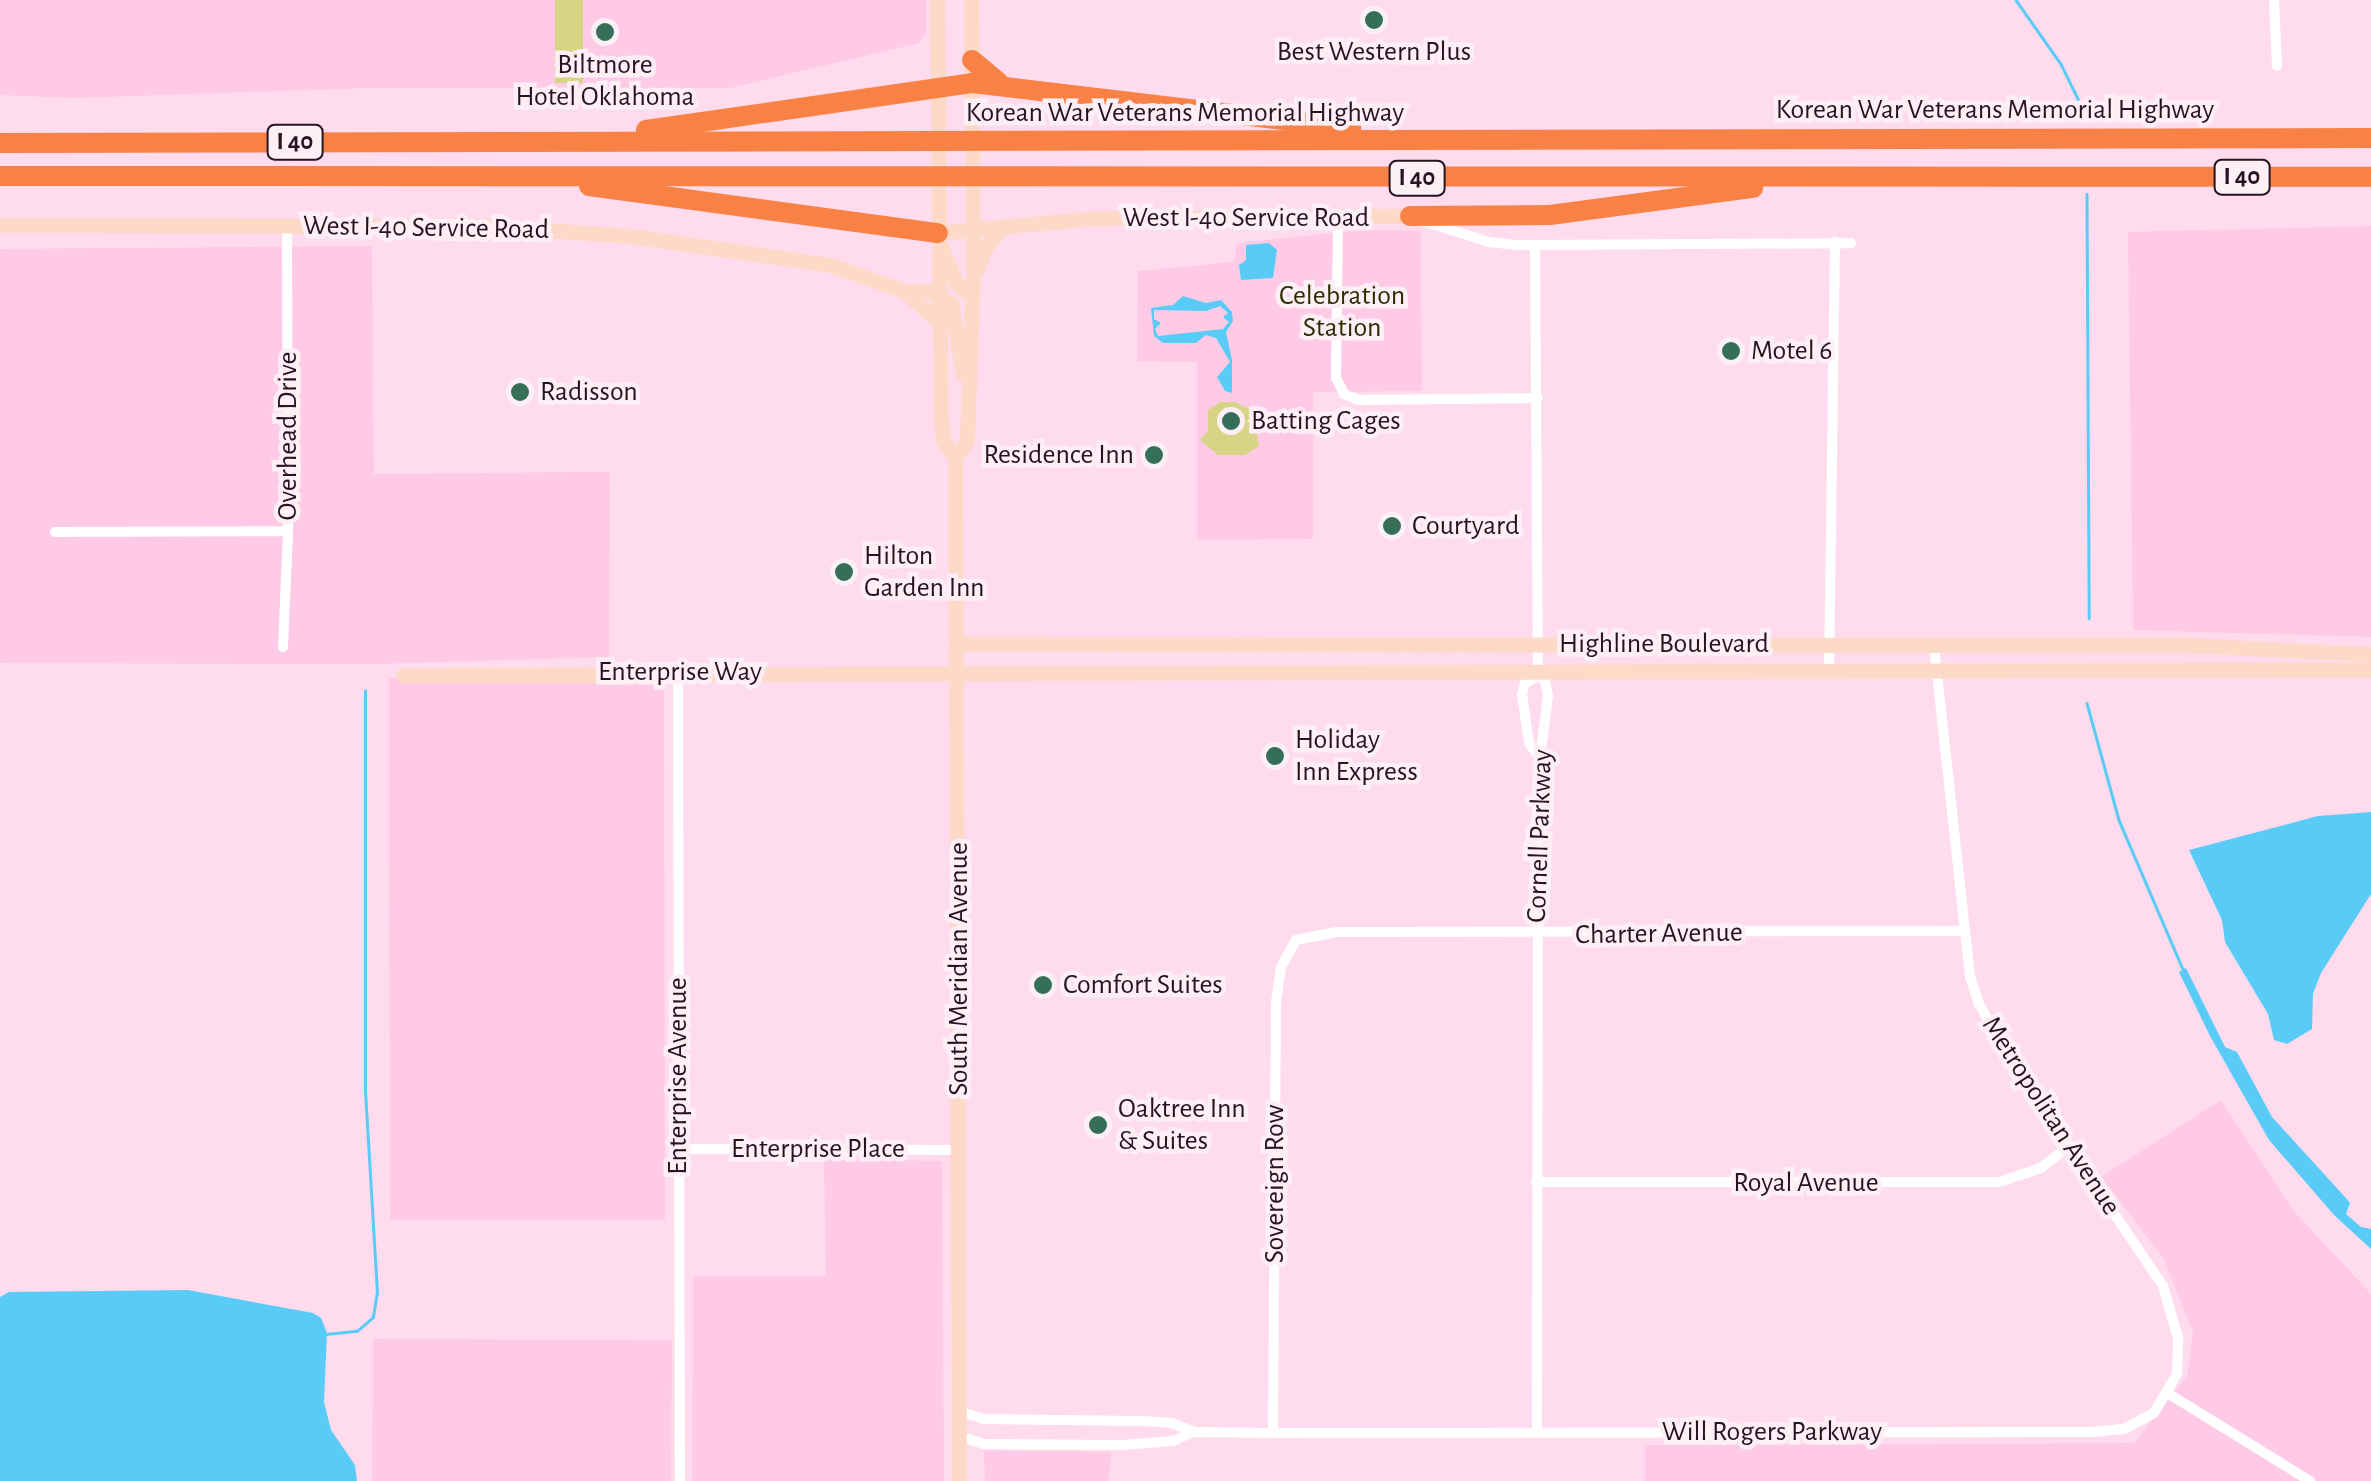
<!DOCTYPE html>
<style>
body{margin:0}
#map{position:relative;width:2371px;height:1481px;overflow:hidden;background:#ffdbee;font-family:"Alegreya Sans",sans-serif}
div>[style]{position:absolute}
.built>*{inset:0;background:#ffcae6}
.green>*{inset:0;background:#d8d486}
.water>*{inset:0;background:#58ccf7}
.stream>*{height:2.5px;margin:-1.25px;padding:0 1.25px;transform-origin:1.25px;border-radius:1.25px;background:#58ccf7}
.street>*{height:10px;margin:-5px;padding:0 5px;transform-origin:5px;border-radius:5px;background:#fff}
.secondary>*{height:15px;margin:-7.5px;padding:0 7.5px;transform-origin:7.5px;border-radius:7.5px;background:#fddac8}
.highway>*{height:20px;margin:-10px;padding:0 10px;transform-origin:10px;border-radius:10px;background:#f88246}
.dots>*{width:28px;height:28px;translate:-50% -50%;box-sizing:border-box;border:5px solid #fcf0f6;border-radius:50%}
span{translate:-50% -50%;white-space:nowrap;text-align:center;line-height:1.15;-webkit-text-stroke:9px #fcf0f6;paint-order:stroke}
.shield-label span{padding:2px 8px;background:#fcf0f6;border:2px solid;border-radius:8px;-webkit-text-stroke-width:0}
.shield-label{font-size:25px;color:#27131e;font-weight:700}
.poi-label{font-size:28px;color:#27131e}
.left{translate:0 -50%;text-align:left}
.right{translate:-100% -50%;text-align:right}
.street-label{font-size:28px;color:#27131e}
.park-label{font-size:28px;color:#2e2b01}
</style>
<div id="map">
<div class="built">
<div style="clip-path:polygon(0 0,926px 0,926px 33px,919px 43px,730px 88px,368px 88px,75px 98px,0 95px)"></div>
<div style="clip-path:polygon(2371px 226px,2371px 637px,2133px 630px,2128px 232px)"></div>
<div style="clip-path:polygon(1363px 230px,1421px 231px,1422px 391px,1313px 392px,1313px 539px,1197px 540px,1197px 362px,1137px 361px,1138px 271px,1234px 262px,1237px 243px)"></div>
<div style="clip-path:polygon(372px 246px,374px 474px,610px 472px,609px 657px,374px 664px,0 663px,0 249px)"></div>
<div style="clip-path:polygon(389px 678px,664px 678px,665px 1220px,390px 1220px)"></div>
<div style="clip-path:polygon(2221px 1100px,2293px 1210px,2371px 1294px,2371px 1481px,1645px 1481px,1645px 1445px,2134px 1443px,2187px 1376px,2193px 1333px,2164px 1259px,2101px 1177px)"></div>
<div style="clip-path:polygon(824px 1159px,942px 1161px,944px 1481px,692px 1481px,693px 1276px,826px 1276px)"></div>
<div style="clip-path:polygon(373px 1339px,672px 1340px,671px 1481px,372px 1481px)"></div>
<div style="clip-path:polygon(984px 1451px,1111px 1452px,1111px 1461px,1108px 1481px,985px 1481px)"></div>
</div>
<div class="green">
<div style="clip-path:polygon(555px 0,583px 0,583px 83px,555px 83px)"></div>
<div style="clip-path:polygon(1235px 402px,1253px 411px,1259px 446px,1245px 455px,1218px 455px,1200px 440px,1208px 431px,1208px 410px,1220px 402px)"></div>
</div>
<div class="water">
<div style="clip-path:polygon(1269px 243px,1277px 250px,1273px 278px,1241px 280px,1239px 265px,1246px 260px,1246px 245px)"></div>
<div style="clip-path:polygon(evenodd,1183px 296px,1206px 303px,1221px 300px,1232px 312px,1233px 321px,1226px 332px,1232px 360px,1232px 393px,1225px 391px,1217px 377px,1230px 362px,1216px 338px,1206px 335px,1196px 343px,1163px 343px,1154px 336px,1151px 308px,1173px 305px,1183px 296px,1220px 306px,1228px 313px,1223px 317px,1229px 322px,1223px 329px,1158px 336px,1155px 329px,1161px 323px,1154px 319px,1154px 310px,1206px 311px,1220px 306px)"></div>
<div style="clip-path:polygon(2371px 812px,2371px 894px,2321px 973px,2313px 994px,2312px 1029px,2287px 1044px,2274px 1040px,2268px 1014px,2225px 942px,2222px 920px,2189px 850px,2318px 816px)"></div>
<div style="clip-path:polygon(2186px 968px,2225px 1047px,2237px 1052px,2272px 1117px,2345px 1197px,2350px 1203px,2346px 1214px,2361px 1227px,2371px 1229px,2371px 1249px,2334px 1215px,2269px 1140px,2210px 1036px,2179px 972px)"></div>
<div style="clip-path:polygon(188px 1290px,313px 1313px,321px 1318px,327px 1333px,324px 1402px,331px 1430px,355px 1465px,357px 1481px,0 1481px,0 1297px,9px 1292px)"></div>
</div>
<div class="stream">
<div style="left:2016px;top:0;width:78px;rotate:54.9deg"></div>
<div style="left:2061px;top:64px;width:57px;rotate:63.9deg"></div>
<div style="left:2087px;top:194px;width:424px;rotate:89.7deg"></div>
<div style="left:2087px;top:703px;width:121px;rotate:74.7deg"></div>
<div style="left:2119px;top:820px;width:162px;rotate:66.8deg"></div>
<div style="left:326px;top:1334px;width:31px;rotate:-6deg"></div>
<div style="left:357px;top:1331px;width:21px;rotate:-41deg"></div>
<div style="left:373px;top:1317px;width:24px;rotate:-81deg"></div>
<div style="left:377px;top:1293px;width:202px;rotate:-93.4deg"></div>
<div style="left:365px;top:1091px;width:400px;rotate:-90deg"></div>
</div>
<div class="street">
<div style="left:2274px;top:0;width:66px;rotate:87.4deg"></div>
<div style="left:1338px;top:218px;width:160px;rotate:90.7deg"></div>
<div style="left:1336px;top:378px;width:18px;rotate:63deg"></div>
<div style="left:1344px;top:394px;width:15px;rotate:23deg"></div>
<div style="left:1358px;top:400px;width:180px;rotate:-0.6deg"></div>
<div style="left:1426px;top:222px;width:66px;rotate:17.6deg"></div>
<div style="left:1489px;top:242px;width:28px;rotate:6deg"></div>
<div style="left:1517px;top:245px;width:334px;rotate:-0.3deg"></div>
<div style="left:1535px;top:246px;width:428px;rotate:89.6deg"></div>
<div style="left:55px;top:532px;width:233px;rotate:-0.2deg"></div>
<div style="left:283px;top:647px;width:116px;rotate:-87.5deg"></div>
<div style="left:288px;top:531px;width:306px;rotate:-90.2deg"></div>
<div style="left:678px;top:672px;width:809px;rotate:89.86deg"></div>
<div style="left:1829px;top:672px;width:430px;rotate:-89.2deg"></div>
<div style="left:1538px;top:676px;width:15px;rotate:152deg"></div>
<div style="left:1525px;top:683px;width:11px;rotate:105deg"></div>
<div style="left:1522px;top:694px;width:49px;rotate:81.9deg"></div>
<div style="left:1529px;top:743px;width:17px;rotate:54deg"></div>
<div style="left:677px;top:1149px;width:282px;rotate:0.2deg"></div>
<div style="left:1536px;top:1182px;width:463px"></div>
<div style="left:1999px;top:1182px;width:44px;rotate:-18.4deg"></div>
<div style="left:2041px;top:1168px;width:33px;rotate:-38deg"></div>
<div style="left:2169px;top:1394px;width:166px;rotate:31.7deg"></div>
<div style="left:959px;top:1411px;width:25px;rotate:18deg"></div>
<div style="left:983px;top:1419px;width:160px;rotate:0.7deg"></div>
<div style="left:1143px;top:1421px;width:29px;rotate:4deg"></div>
<div style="left:1172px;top:1423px;width:24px;rotate:22deg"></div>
<div style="left:1194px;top:1432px;width:79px;rotate:0.7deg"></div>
<div style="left:1273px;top:1433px;width:820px;rotate:-0.07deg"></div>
<div style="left:2093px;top:1432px;width:31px;rotate:-6deg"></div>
<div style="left:2124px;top:1429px;width:34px;rotate:-28deg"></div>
<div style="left:2154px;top:1413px;width:45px;rotate:-59.5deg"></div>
<div style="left:2177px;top:1374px;width:36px;rotate:-88deg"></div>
<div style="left:2178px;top:1338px;width:54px;rotate:-106.1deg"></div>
<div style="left:2163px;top:1286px;width:267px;rotate:-124deg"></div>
<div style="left:2014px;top:1065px;width:70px;rotate:-119.8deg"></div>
<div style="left:1979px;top:1004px;width:28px;rotate:-108deg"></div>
<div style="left:1970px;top:977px;width:333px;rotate:-96.2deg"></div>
<div style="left:1537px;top:1432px;width:658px;rotate:-89.91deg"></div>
<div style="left:1538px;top:774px;width:79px;rotate:-82.7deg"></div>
<div style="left:1548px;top:696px;width:16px;rotate:-101deg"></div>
<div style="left:1545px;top:680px;width:8px;rotate:-150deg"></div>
<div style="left:1273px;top:1433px;width:431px;rotate:-89.6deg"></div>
<div style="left:1276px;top:1002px;width:35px;rotate:-82deg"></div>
<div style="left:1281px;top:967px;width:31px;rotate:-61deg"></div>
<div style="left:1296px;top:940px;width:42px;rotate:-11deg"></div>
<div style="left:1337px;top:932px;width:625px;rotate:-0.09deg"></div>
<div style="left:958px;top:1436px;width:27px;rotate:17deg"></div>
<div style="left:984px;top:1444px;width:139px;rotate:0.4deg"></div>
<div style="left:1123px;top:1445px;width:50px;rotate:-4.6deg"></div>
<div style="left:1173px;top:1441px;width:22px;rotate:-24deg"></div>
</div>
<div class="secondary">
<div style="left:937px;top:0;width:419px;rotate:89.5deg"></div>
<div style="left:941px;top:419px;width:21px;rotate:85deg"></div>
<div style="left:943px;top:440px;width:22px;rotate:56deg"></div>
<div style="left:955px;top:458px;width:1023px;rotate:89.78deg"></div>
<div style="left:0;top:225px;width:488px;rotate:0.1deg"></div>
<div style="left:488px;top:226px;width:143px;rotate:4deg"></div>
<div style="left:631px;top:236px;width:202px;rotate:8.3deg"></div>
<div style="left:831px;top:265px;width:77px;rotate:19.6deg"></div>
<div style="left:904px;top:291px;width:47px;rotate:41.5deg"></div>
<div style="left:938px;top:233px;width:158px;rotate:-5.5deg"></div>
<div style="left:1095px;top:218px;width:315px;rotate:-0.4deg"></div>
<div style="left:940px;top:244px;width:43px;rotate:67deg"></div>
<div style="left:957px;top:284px;width:19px;rotate:39deg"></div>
<div style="left:977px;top:269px;width:22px;rotate:-69deg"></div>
<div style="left:985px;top:248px;width:26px;rotate:-50deg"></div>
<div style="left:905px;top:291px;width:23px"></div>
<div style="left:928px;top:291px;width:26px;rotate:28deg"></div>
<div style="left:951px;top:303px;width:72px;rotate:80.4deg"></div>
<div style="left:955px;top:458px;width:22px;rotate:-56deg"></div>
<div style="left:967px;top:440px;width:163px;rotate:-87.9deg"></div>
<div style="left:973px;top:277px;width:277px;rotate:-90.4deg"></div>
<div style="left:957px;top:644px;width:1228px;rotate:0.05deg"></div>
<div style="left:2185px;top:645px;width:186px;rotate:2.8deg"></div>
<div style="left:403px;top:675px;width:1968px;rotate:-0.17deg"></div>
</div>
<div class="highway">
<div style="left:972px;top:60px;width:35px;rotate:40deg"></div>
<div style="left:646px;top:130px;width:329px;rotate:-8.2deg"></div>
<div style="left:972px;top:83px;width:382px;rotate:6.8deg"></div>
<div style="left:0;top:143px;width:2371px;rotate:-0.12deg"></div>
<div style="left:0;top:176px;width:2371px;rotate:0.02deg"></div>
<div style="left:589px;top:186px;width:352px;rotate:7.7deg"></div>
<div style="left:1410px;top:216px;width:140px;rotate:-0.4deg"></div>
<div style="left:1550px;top:215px;width:205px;rotate:-7.6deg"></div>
</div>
<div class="dots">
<div style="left:1374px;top:20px;background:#356f58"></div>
<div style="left:605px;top:32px;background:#356f58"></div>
<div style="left:1731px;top:351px;background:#356f58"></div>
<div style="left:520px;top:392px;background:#356f58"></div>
<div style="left:1231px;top:421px;background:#356f58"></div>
<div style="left:1154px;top:455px;background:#356f58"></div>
<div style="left:1392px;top:526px;background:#356f58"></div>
<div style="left:844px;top:572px;background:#356f58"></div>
<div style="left:1275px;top:756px;background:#356f58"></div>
<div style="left:1043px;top:985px;background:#356f58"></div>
<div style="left:1098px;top:1125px;background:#356f58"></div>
</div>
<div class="shield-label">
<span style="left:295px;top:142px">I 40</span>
<span style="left:2242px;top:177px">I 40</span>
<span style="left:1417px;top:178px">I 40</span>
</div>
<div class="poi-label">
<span style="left:1374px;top:52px">Best Western Plus</span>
<span style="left:605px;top:81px">Biltmore<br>Hotel Oklahoma</span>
<span class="left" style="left:1751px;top:351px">Motel 6</span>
<span class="left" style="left:540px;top:392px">Radisson</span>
<span class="left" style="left:1251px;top:421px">Batting Cages</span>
<span class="right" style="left:1134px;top:455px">Residence Inn</span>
<span class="left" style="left:1412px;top:526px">Courtyard</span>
<span class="left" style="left:864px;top:572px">Hilton<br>Garden Inn</span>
<span class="left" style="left:1295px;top:756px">Holiday<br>Inn Express</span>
<span class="left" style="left:1063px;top:985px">Comfort Suites</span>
<span class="left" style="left:1118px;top:1125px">Oaktree Inn<br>&amp; Suites</span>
</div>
<div class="street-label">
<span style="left:1995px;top:110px">Korean War Veterans Memorial Highway</span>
<span style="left:1185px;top:113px">Korean War Veterans Memorial Highway</span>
<span style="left:1246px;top:218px">West I-40 Service Road</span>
<span style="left:426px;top:228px;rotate:1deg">West I-40 Service Road</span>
<span style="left:288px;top:436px;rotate:-90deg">Overhead Drive</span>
<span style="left:1664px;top:644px">Highline Boulevard</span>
<span style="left:680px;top:672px">Enterprise Way</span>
<span style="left:1540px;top:836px;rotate:-88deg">Cornell Parkway</span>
<span style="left:1659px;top:934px;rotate:-1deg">Charter Avenue</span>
<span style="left:959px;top:969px;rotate:-90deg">South Meridian Avenue</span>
<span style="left:678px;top:1076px;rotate:-90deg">Enterprise Avenue</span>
<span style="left:2051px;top:1116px;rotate:57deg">Metropolitan Avenue</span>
<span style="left:818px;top:1149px">Enterprise Place</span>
<span style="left:1806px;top:1183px">Royal Avenue</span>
<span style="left:1275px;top:1184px;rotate:-90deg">Sovereign Row</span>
<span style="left:1772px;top:1432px">Will Rogers Parkway</span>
</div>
<div class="park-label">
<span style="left:1342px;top:312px">Celebration<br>Station</span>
</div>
</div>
